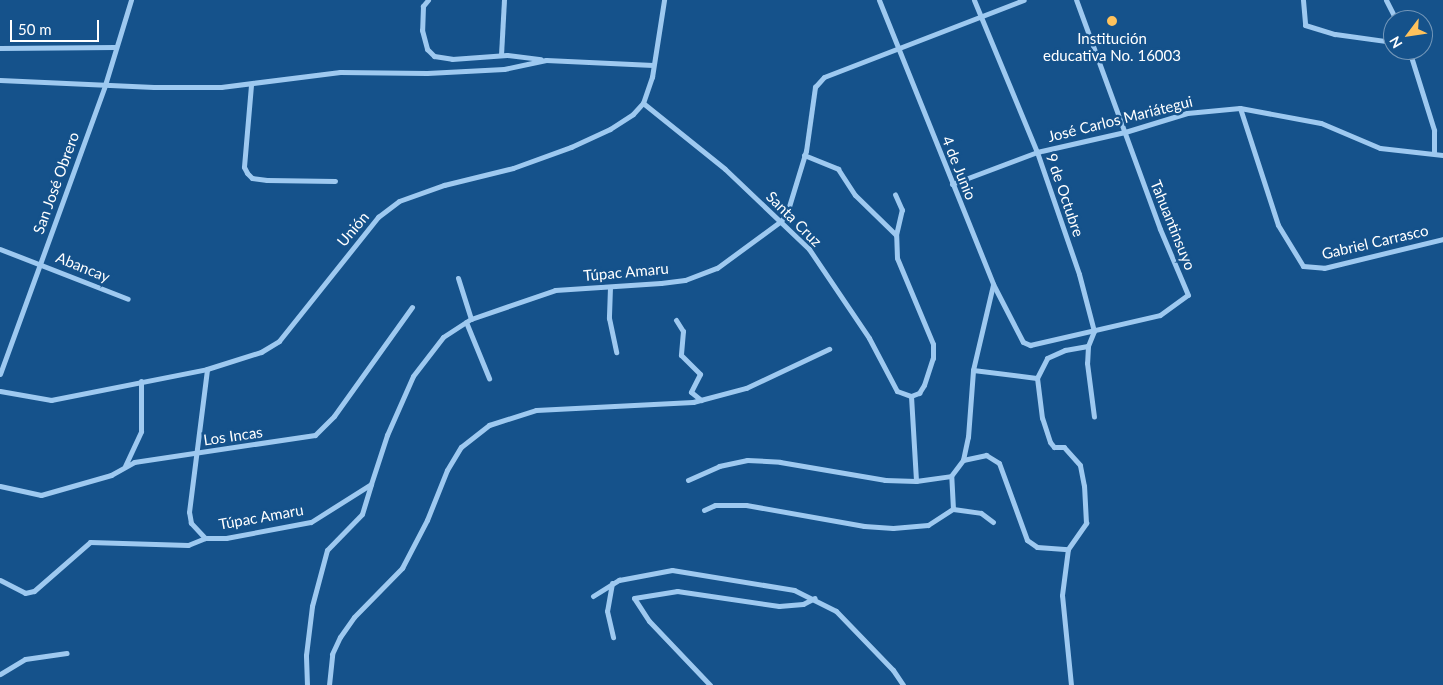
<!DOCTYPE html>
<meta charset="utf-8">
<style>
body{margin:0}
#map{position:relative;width:1443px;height:685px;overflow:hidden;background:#15528b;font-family:Lato,sans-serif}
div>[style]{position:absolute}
.street>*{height:5px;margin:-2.5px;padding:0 2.5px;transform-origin:2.5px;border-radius:2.5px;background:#9ec9f0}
.dots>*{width:14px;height:14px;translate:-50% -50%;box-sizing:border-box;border:2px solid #15528b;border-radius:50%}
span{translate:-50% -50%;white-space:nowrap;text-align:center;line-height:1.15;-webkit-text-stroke:5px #15528b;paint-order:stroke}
.poi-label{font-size:15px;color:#fff}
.street-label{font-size:15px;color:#fff}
.north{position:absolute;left:1383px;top:10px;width:50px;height:50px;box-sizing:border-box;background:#15528b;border:1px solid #7397b9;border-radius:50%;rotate:239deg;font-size:14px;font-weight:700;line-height:20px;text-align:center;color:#fff}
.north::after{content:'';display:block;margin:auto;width:18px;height:22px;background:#ffc25c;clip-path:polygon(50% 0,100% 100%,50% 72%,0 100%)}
.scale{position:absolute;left:10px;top:20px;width:89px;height:22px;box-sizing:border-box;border:2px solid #fff;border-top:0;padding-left:6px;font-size:15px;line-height:18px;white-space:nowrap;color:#fff;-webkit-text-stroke:4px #15528b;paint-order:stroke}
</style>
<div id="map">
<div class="street">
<div style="left:428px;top:0;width:8px;rotate:130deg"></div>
<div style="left:423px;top:6px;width:24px;rotate:92deg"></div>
<div style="left:422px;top:30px;width:20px;rotate:75deg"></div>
<div style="left:427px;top:49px;width:10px;rotate:45deg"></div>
<div style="left:434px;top:56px;width:18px;rotate:9deg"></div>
<div style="left:452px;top:59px;width:55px;rotate:-4.2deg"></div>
<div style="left:507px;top:55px;width:34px;rotate:7deg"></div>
<div style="left:879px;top:0;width:306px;rotate:68.1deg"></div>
<div style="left:993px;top:284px;width:65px;rotate:62.7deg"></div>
<div style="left:1023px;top:342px;width:8px;rotate:23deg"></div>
<div style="left:1030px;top:345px;width:133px;rotate:-13deg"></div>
<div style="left:1160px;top:315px;width:34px;rotate:-36deg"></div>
<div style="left:1188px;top:295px;width:72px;rotate:-113deg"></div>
<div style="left:1160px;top:229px;width:244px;rotate:-110.1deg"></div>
<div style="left:974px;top:0;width:165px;rotate:67.5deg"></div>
<div style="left:1037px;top:152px;width:129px;rotate:71deg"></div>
<div style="left:1079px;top:274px;width:59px;rotate:75.3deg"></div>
<div style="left:1094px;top:331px;width:16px;rotate:112deg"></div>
<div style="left:1088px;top:346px;width:17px;rotate:93deg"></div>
<div style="left:1087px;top:363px;width:54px;rotate:82.6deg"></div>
<div style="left:1303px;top:0;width:25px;rotate:85deg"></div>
<div style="left:1305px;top:25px;width:31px;rotate:17deg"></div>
<div style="left:1335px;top:34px;width:59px;rotate:7.9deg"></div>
<div style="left:1386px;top:0;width:22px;rotate:63deg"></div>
<div style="left:0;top:48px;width:115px;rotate:-0.5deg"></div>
<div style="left:1409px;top:50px;width:84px;rotate:72.6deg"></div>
<div style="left:1434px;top:130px;width:22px;rotate:90deg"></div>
<div style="left:501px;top:55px;width:55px;rotate:-86.9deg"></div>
<div style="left:0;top:80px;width:154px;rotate:2.6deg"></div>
<div style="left:154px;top:87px;width:67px"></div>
<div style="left:221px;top:87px;width:120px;rotate:-7.2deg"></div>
<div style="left:340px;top:72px;width:87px;rotate:0.7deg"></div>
<div style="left:427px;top:73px;width:77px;rotate:-3deg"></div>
<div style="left:504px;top:69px;width:43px;rotate:-12.1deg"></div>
<div style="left:546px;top:60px;width:107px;rotate:2.7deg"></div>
<div style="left:251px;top:85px;width:82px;rotate:94.9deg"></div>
<div style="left:244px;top:167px;width:7px;rotate:63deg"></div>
<div style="left:247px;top:173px;width:7px;rotate:45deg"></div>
<div style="left:252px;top:178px;width:15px;rotate:8deg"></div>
<div style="left:267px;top:180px;width:68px;rotate:0.8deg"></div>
<div style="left:643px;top:103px;width:105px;rotate:38.8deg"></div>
<div style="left:725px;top:169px;width:116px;rotate:43.6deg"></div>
<div style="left:809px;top:249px;width:107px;rotate:56deg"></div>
<div style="left:869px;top:338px;width:60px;rotate:62.2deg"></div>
<div style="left:897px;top:391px;width:15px;rotate:20deg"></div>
<div style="left:911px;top:396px;width:9px;rotate:-21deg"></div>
<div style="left:919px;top:393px;width:9px;rotate:-58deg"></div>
<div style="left:924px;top:385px;width:28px;rotate:-72deg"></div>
<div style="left:933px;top:358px;width:14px;rotate:-90deg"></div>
<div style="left:933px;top:344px;width:93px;rotate:-112.7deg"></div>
<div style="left:897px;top:258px;width:23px;rotate:-92deg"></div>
<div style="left:896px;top:235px;width:26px;rotate:-77deg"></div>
<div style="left:902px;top:210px;width:17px;rotate:-114deg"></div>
<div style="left:1240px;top:108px;width:123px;rotate:72deg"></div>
<div style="left:1278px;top:225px;width:48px;rotate:58.6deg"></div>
<div style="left:1303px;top:266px;width:21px;rotate:5deg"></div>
<div style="left:1324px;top:268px;width:122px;rotate:-13.7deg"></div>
<div style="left:804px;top:155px;width:37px;rotate:22deg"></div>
<div style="left:838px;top:169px;width:31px;rotate:57deg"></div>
<div style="left:855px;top:195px;width:57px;rotate:44.3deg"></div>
<div style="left:952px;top:184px;width:91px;rotate:-20.6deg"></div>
<div style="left:1037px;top:152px;width:90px;rotate:-12.8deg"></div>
<div style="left:1125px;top:132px;width:65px;rotate:-17deg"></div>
<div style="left:1187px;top:113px;width:53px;rotate:-5.4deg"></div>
<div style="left:1240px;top:108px;width:82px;rotate:10.5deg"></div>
<div style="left:1321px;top:123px;width:64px;rotate:23deg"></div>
<div style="left:1380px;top:148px;width:63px;rotate:6.3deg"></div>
<div style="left:0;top:249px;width:137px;rotate:21.3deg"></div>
<div style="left:458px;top:278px;width:43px;rotate:72.4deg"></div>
<div style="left:610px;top:287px;width:31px;rotate:92deg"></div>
<div style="left:609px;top:318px;width:35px;rotate:78deg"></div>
<div style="left:676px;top:320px;width:13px;rotate:58deg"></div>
<div style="left:683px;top:331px;width:24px;rotate:95deg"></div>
<div style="left:681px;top:355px;width:27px;rotate:45deg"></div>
<div style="left:700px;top:374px;width:20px;rotate:117deg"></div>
<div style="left:691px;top:392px;width:13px;rotate:39deg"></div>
<div style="left:466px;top:322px;width:61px;rotate:67.7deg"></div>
<div style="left:973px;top:370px;width:64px;rotate:7.1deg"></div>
<div style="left:0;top:374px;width:307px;rotate:-70deg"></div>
<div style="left:105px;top:85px;width:89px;rotate:-73deg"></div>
<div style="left:0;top:391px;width:52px;rotate:10deg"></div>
<div style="left:51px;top:400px;width:159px;rotate:-11.2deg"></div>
<div style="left:207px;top:369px;width:57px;rotate:-17.5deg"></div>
<div style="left:261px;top:352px;width:21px;rotate:-31deg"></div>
<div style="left:279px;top:341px;width:159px;rotate:-51.4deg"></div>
<div style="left:378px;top:217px;width:26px;rotate:-37deg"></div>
<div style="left:399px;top:201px;width:48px;rotate:-19.6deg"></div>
<div style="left:444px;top:185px;width:71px;rotate:-13.8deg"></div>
<div style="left:513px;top:168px;width:62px;rotate:-19.9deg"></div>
<div style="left:571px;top:147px;width:43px;rotate:-24.8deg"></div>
<div style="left:610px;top:129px;width:27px;rotate:-33deg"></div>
<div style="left:633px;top:114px;width:15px;rotate:-48deg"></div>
<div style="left:643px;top:103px;width:28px;rotate:-71deg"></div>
<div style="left:652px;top:77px;width:78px;rotate:-81.1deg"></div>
<div style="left:911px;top:396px;width:85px;rotate:86.6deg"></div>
<div style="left:963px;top:460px;width:24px;rotate:-78deg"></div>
<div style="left:968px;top:437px;width:67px;rotate:-85.7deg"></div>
<div style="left:973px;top:370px;width:87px;rotate:-76.8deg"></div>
<div style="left:125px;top:466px;width:38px;rotate:-65deg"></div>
<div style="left:141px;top:431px;width:50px;rotate:-90deg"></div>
<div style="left:688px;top:480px;width:34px;rotate:-24deg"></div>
<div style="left:719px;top:466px;width:29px;rotate:-12deg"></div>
<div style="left:747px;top:460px;width:33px;rotate:3deg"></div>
<div style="left:780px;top:462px;width:107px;rotate:9.7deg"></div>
<div style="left:885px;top:480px;width:31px;rotate:2deg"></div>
<div style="left:916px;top:481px;width:35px;rotate:-8deg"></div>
<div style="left:0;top:486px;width:42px;rotate:12.4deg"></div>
<div style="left:41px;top:495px;width:73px;rotate:-15.9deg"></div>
<div style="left:111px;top:475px;width:26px;rotate:-29deg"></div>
<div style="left:134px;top:462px;width:183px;rotate:-8.5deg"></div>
<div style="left:315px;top:435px;width:27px;rotate:-45deg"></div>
<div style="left:334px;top:416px;width:134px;rotate:-54.4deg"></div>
<div style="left:953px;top:509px;width:28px;rotate:8deg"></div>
<div style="left:981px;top:513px;width:15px;rotate:37deg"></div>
<div style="left:704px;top:510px;width:12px;rotate:-24deg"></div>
<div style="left:715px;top:505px;width:31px"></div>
<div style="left:746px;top:505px;width:120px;rotate:10.1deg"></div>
<div style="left:864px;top:526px;width:29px;rotate:4deg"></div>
<div style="left:893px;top:528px;width:35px;rotate:-5deg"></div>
<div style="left:928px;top:525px;width:30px;rotate:-33deg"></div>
<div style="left:953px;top:509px;width:33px;rotate:-93deg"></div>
<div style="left:951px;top:476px;width:20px;rotate:-53deg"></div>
<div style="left:963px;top:460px;width:24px;rotate:-12deg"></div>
<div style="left:986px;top:455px;width:15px;rotate:32deg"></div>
<div style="left:999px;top:463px;width:82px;rotate:70deg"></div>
<div style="left:1027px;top:540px;width:12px;rotate:35deg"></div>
<div style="left:1037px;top:547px;width:31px;rotate:4deg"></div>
<div style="left:205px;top:538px;width:21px"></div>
<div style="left:226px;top:538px;width:86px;rotate:-10.7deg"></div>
<div style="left:311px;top:522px;width:71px;rotate:-32.3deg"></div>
<div style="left:371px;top:484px;width:52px;rotate:-71.9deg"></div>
<div style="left:387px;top:435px;width:64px;rotate:-66.2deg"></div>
<div style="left:413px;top:376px;width:49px;rotate:-52.4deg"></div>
<div style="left:443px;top:337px;width:33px;rotate:-33deg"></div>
<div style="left:471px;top:319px;width:89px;rotate:-19deg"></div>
<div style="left:555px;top:290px;width:106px;rotate:-3.8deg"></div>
<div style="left:661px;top:283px;width:24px;rotate:-7deg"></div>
<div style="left:685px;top:280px;width:34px;rotate:-21deg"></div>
<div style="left:717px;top:268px;width:79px;rotate:-36.3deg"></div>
<div style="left:781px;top:221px;width:10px;rotate:-53deg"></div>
<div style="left:787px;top:213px;width:65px;rotate:-73deg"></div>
<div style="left:806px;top:151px;width:65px;rotate:-82deg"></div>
<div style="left:815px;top:87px;width:13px;rotate:-48deg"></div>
<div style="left:824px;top:77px;width:214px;rotate:-21.1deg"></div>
<div style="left:205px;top:538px;width:21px;rotate:-133deg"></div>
<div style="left:191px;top:523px;width:11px;rotate:-100deg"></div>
<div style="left:189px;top:512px;width:144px;rotate:-82.8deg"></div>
<div style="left:0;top:580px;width:28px;rotate:27deg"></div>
<div style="left:25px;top:593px;width:9px;rotate:-13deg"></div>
<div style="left:34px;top:591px;width:74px;rotate:-41.2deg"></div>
<div style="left:90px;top:542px;width:98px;rotate:1.8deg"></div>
<div style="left:188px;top:545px;width:18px;rotate:-22deg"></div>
<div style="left:612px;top:583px;width:28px;rotate:100deg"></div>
<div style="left:607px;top:611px;width:27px;rotate:77deg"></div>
<div style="left:593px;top:596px;width:31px;rotate:-32deg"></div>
<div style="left:619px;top:580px;width:54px;rotate:-10.7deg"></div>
<div style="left:672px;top:570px;width:124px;rotate:9.3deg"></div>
<div style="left:794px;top:590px;width:47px;rotate:26.6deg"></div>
<div style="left:836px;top:611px;width:82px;rotate:46deg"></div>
<div style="left:893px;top:670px;width:18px;rotate:56deg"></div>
<div style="left:0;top:674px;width:29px;rotate:-31deg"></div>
<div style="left:25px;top:659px;width:42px;rotate:-8.1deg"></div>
<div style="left:307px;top:685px;width:30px;rotate:-92deg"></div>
<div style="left:306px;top:655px;width:49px;rotate:-83deg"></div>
<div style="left:312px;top:606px;width:58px;rotate:-75deg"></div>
<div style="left:327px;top:550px;width:50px;rotate:-45.8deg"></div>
<div style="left:362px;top:514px;width:31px;rotate:-73deg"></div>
<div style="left:329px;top:685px;width:31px;rotate:-84deg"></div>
<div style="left:332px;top:654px;width:19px;rotate:-65deg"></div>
<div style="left:340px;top:637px;width:24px;rotate:-55deg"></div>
<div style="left:354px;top:617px;width:69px;rotate:-45.6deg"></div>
<div style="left:402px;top:568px;width:54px;rotate:-62.5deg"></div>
<div style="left:427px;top:520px;width:54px;rotate:-68.2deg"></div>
<div style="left:447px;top:470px;width:27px;rotate:-59deg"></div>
<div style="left:461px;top:447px;width:36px;rotate:-38deg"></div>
<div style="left:489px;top:425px;width:49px;rotate:-17.7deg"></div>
<div style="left:536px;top:410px;width:157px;rotate:-2.9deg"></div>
<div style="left:693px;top:402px;width:55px;rotate:-14.8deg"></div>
<div style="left:746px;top:388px;width:92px;rotate:-25.2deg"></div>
<div style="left:710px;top:685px;width:88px;rotate:-133.6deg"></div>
<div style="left:649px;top:621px;width:27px;rotate:-123deg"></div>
<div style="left:634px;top:598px;width:44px;rotate:-9.2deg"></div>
<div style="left:677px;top:591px;width:103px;rotate:8.4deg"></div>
<div style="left:779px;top:606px;width:24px;rotate:-5deg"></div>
<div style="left:803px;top:604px;width:13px;rotate:-27deg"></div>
<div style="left:1071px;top:685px;width:90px;rotate:-95.7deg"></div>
<div style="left:1062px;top:595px;width:46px;rotate:-82.6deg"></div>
<div style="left:1068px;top:549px;width:32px;rotate:-55deg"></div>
<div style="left:1086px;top:523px;width:37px;rotate:-93deg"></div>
<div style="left:1084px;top:486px;width:21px;rotate:-101deg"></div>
<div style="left:1080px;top:465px;width:24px;rotate:-132deg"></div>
<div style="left:1064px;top:447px;width:10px;rotate:180deg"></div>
<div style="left:1054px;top:447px;width:6px;rotate:-129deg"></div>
<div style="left:1050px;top:442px;width:25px;rotate:-108deg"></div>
<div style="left:1042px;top:418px;width:40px;rotate:-97.1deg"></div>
<div style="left:1037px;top:378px;width:22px;rotate:-63deg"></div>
<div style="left:1047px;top:358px;width:20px;rotate:-24deg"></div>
<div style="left:1065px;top:350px;width:23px;rotate:-10deg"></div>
</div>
<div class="dots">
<div style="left:1112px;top:21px;background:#ffc25c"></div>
</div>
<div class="poi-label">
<span style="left:1112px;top:47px">Institución<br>educativa No. 16003</span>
</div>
<div class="street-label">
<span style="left:1120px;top:119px;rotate:-14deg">José Carlos Mariátegui</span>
<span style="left:959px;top:168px;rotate:68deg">4 de Junio</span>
<span style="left:56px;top:183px;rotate:-70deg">San José Obrero</span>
<span style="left:1065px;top:195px;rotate:71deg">9 de Octubre</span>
<span style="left:794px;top:219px;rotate:45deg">Santa Cruz</span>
<span style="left:1173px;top:225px;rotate:68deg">Tahuantinsuyo</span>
<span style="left:353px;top:229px;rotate:-50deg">Unión</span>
<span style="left:1375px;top:242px;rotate:-13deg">Gabriel Carrasco</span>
<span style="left:83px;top:267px;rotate:22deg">Abancay</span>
<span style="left:626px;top:272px;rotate:-5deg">Túpac Amaru</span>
<span style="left:233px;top:436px;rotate:-8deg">Los Incas</span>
<span style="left:261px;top:517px;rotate:-10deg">Túpac Amaru</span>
</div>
<div class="north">N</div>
<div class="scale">50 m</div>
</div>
